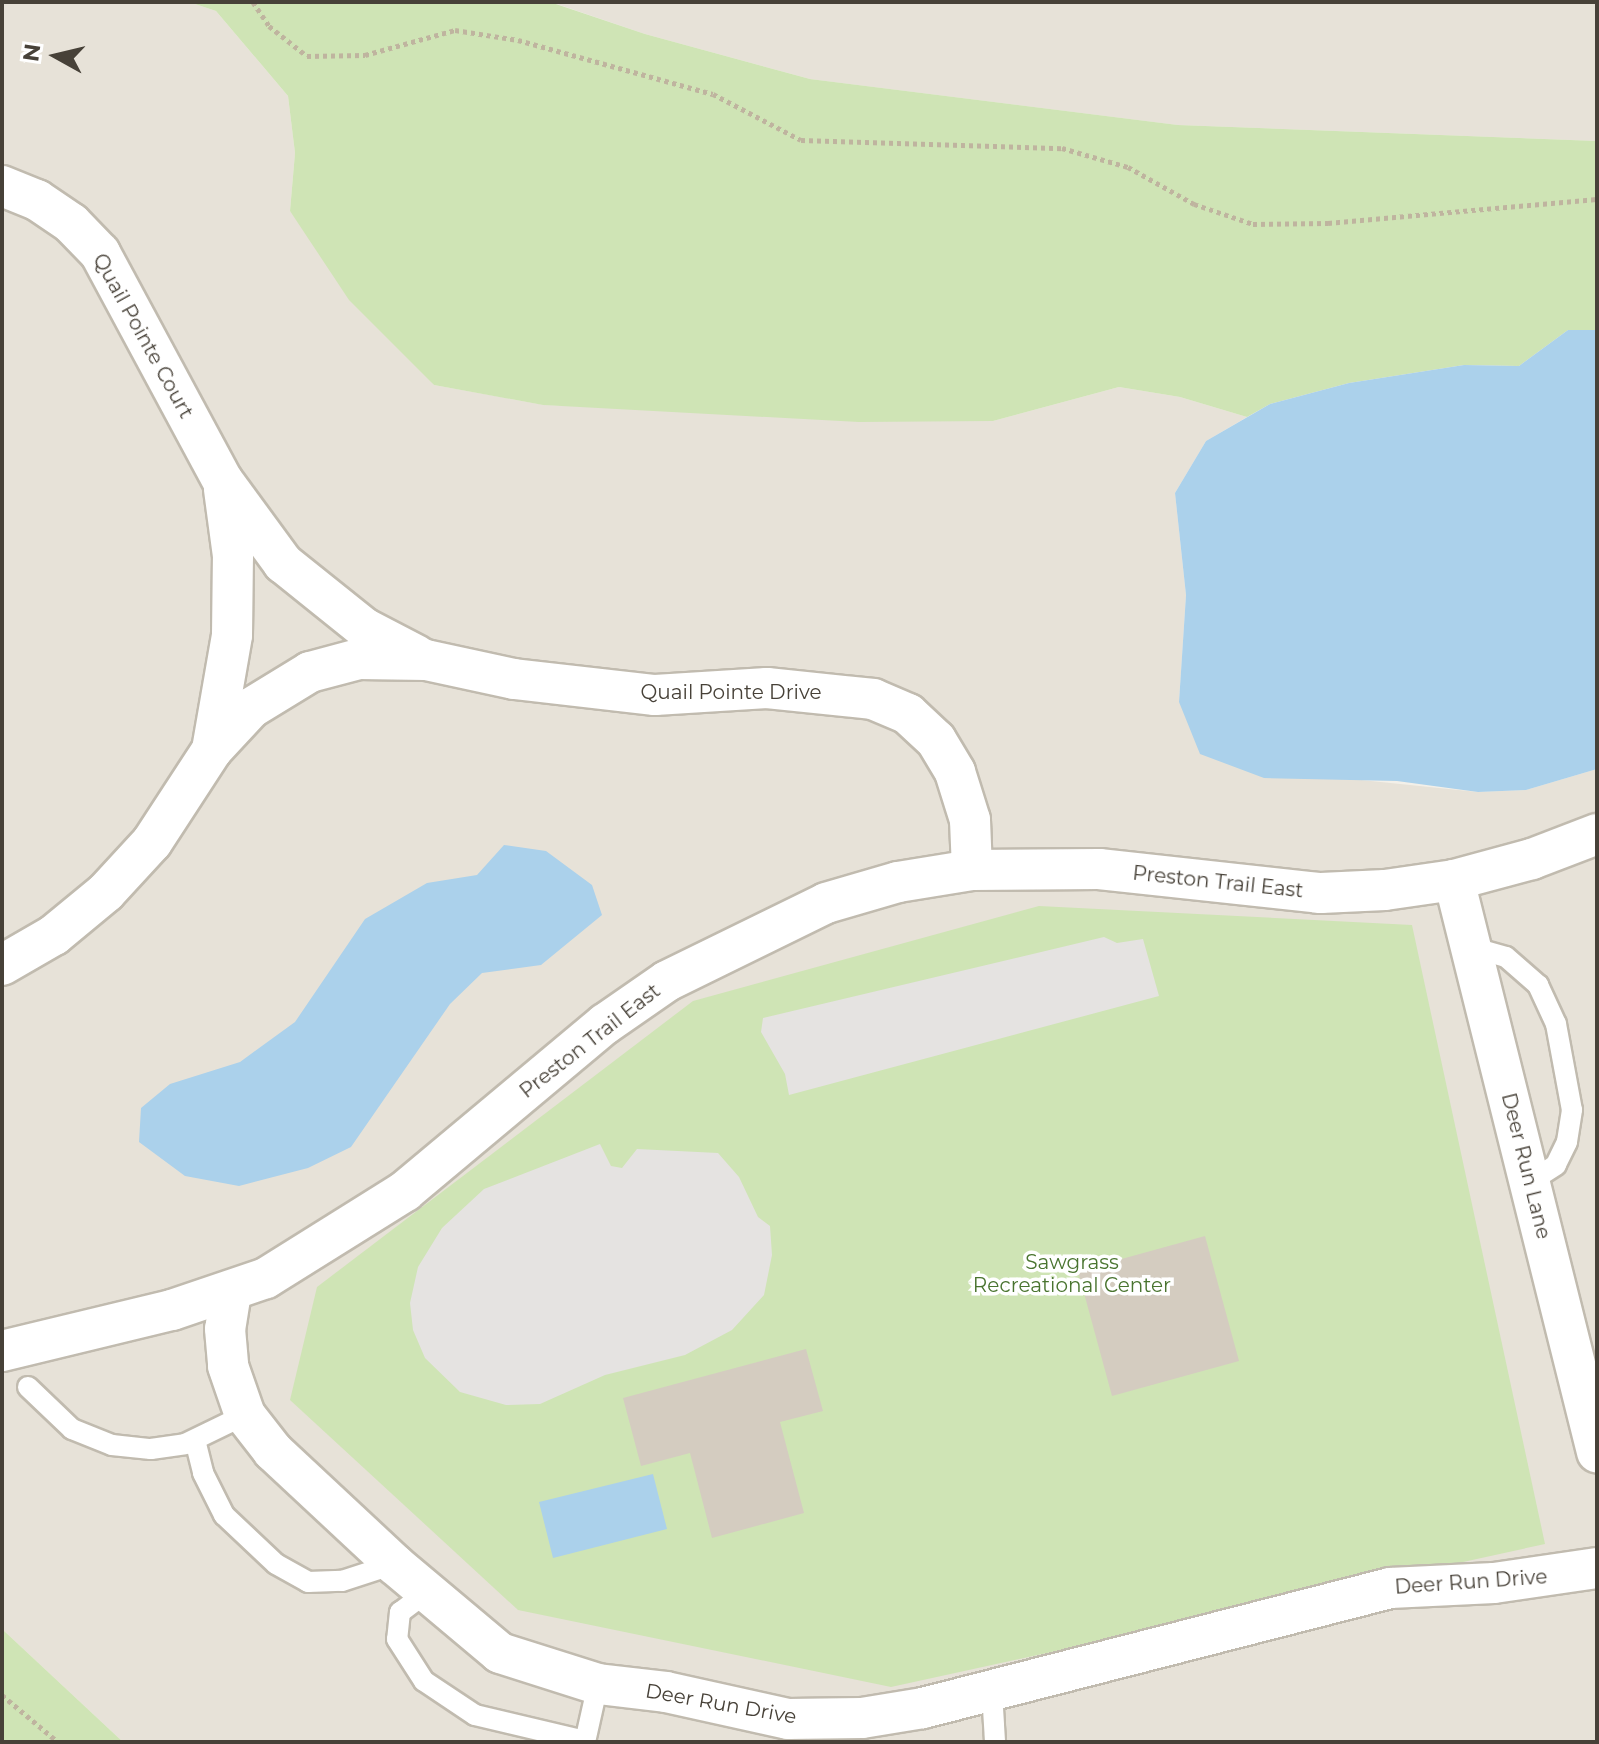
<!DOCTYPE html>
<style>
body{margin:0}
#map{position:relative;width:1599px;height:1744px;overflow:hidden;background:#f3f0e9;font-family:Montserrat,sans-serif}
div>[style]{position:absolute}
.residential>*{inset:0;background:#e7e2d8}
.green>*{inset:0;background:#cfe4b5}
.parking>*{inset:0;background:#e5e3e1}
.water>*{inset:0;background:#abd1eb}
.building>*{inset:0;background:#d4ccc0}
.path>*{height:5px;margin-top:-2.5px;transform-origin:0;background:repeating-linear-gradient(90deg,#bfb49f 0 4px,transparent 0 8px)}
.roads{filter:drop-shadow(2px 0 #c1bbaf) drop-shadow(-2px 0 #c1bbaf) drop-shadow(0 2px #c1bbaf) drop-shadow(0 -2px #c1bbaf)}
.lane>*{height:20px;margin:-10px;padding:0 10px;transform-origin:10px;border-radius:10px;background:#fff}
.street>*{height:40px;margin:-20px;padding:0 20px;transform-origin:20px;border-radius:20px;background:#fff}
span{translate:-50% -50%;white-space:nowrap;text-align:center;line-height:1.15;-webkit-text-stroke:7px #fff;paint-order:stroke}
.street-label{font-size:20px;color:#474138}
.park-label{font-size:20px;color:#49742f}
.frame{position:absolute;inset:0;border:4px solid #474138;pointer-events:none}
.north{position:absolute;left:16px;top:16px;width:80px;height:80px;-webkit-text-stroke:6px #fff;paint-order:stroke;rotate:278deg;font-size:22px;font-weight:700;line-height:32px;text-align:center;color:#474138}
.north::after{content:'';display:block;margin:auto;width:28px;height:36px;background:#474138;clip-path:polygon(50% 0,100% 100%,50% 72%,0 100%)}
</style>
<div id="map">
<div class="residential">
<div style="clip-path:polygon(2px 2px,189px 2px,216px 11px,288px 96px,295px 153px,290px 211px,434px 385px,544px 405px,993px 421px,1119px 387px,1180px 397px,1247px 417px,1206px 441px,1175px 493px,1186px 595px,1179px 702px,1332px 777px,1478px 792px,1526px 790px,1597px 769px,1597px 1742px,123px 1742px,2px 1629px)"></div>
<div style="clip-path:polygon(551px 2px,1597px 2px,1597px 141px,1178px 125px,810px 79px,645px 34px)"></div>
</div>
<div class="green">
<div style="clip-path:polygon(189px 2px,550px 2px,645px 34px,810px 79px,1178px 125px,1597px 141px,1597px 330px,1568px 330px,1519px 366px,1464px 365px,1349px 383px,1270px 404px,1247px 417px,1180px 397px,1119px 387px,993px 421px,859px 422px,543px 405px,434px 385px,349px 300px,290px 211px,295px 153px,288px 96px,216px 11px)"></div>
<div style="clip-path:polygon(1039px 906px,1412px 925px,1545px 1544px,891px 1687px,518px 1610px,290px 1400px,317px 1287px,693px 1001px)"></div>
<div style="clip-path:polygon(2px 1629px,123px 1742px,2px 1742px)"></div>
</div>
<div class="parking">
<div style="clip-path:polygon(1104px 937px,1117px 943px,1143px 939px,1159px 996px,789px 1095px,785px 1074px,761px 1032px,763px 1018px)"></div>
<div style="clip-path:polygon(600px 1144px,611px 1166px,622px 1168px,637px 1149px,718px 1153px,739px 1177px,758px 1217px,770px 1226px,772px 1255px,764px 1295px,732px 1330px,685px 1355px,605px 1375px,540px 1404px,506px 1405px,460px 1392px,425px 1358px,413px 1330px,410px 1303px,418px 1267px,442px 1228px,484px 1189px)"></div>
</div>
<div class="water">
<div style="clip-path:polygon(1568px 330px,1597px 330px,1597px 769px,1526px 790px,1478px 792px,1397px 781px,1264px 778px,1200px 754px,1179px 702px,1186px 595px,1175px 493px,1206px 441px,1270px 404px,1349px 383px,1464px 365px,1519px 366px)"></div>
<div style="clip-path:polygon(504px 845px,546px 851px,592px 885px,602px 915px,541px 965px,482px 973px,450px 1004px,351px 1147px,308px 1168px,239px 1186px,185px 1176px,139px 1142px,141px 1108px,170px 1084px,240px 1062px,295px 1022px,365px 919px,427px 883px,477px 875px)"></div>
<div style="clip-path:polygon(653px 1474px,667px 1529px,553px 1558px,539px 1502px)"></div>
</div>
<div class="building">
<div style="clip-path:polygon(1205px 1236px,1239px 1361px,1112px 1396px,1078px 1271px)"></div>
<div style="clip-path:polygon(806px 1349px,823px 1411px,780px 1422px,804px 1513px,712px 1538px,690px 1453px,641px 1466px,623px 1398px)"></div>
</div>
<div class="path">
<div style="left:253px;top:2px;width:29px;rotate:56deg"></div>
<div style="left:269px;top:26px;width:48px;rotate:38.3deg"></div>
<div style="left:307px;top:56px;width:58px;rotate:-1deg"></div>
<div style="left:365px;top:55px;width:93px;rotate:-15.5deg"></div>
<div style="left:455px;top:30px;width:64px;rotate:9deg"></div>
<div style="left:518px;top:40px;width:202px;rotate:15.5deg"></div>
<div style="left:713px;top:94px;width:99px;rotate:27.6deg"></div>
<div style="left:801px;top:140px;width:261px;rotate:1.8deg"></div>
<div style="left:1062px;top:148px;width:69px;rotate:16.1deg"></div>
<div style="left:1128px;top:167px;width:76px;rotate:29.3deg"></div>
<div style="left:1194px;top:204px;width:62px;rotate:18.7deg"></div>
<div style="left:1253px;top:224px;width:75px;rotate:-0.8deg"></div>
<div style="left:1328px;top:223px;width:270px;rotate:-5.1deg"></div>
<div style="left:2px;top:1695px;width:73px;rotate:40deg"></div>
</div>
<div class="roads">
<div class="lane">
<div style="left:1471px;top:947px;width:36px;rotate:16deg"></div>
<div style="left:1506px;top:957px;width:43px;rotate:41.2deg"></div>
<div style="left:1538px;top:985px;width:43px;rotate:65.2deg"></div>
<div style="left:1556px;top:1024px;width:87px;rotate:79.5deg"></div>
<div style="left:1572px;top:1110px;width:32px;rotate:99deg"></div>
<div style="left:1567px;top:1142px;width:25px;rotate:116deg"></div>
<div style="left:1556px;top:1165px;width:31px;rotate:147deg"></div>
<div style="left:28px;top:1387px;width:61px;rotate:43.7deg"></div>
<div style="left:72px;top:1429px;width:43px;rotate:21.8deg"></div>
<div style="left:112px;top:1445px;width:39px;rotate:6deg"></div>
<div style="left:151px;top:1449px;width:34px;rotate:-8deg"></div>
<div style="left:185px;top:1444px;width:67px;rotate:-25.8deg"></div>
<div style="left:195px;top:1440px;width:34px;rotate:76deg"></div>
<div style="left:203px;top:1473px;width:47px;rotate:63.4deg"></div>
<div style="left:224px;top:1515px;width:71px;rotate:43.3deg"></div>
<div style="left:276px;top:1564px;width:37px;rotate:29deg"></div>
<div style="left:308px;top:1582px;width:34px;rotate:-2deg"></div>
<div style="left:342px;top:1581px;width:55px;rotate:-18.1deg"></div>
<div style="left:427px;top:1592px;width:34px;rotate:143deg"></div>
<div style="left:400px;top:1612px;width:27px;rotate:96deg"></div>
<div style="left:397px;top:1639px;width:50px;rotate:57.3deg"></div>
<div style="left:424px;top:1681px;width:61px;rotate:33.7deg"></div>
<div style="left:475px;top:1715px;width:113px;rotate:13.3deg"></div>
<div style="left:992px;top:1691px;width:51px;rotate:86.6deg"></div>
<div style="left:585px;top:1742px;width:59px;rotate:-77.4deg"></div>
</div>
<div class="street">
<div style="left:2px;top:186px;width:38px;rotate:22deg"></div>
<div style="left:37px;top:200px;width:41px;rotate:34.1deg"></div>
<div style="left:71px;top:223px;width:42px;rotate:46deg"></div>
<div style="left:100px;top:253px;width:259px;rotate:61.7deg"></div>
<div style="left:223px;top:481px;width:102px;rotate:53.8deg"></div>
<div style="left:283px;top:563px;width:104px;rotate:38.7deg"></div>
<div style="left:364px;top:628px;width:59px;rotate:27.4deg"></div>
<div style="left:212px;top:750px;width:117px;rotate:-80.1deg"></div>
<div style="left:232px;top:635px;width:79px;rotate:-89.3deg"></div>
<div style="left:233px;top:556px;width:68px;rotate:-97.7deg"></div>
<div style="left:1454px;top:880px;width:590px;rotate:75.96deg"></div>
<div style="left:2px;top:965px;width:60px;rotate:-30deg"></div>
<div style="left:54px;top:935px;width:67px;rotate:-39.6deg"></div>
<div style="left:106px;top:892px;width:68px;rotate:-47.4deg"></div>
<div style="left:152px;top:842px;width:110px;rotate:-56.9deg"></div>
<div style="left:212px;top:750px;width:57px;rotate:-47.1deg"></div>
<div style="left:251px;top:708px;width:69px;rotate:-31.4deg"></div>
<div style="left:310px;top:672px;width:51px;rotate:-14.9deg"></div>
<div style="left:359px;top:659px;width:67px;rotate:0.9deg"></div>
<div style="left:426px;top:660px;width:90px;rotate:12.2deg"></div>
<div style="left:514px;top:679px;width:142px;rotate:6.5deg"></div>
<div style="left:655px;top:695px;width:112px;rotate:-3.6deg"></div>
<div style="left:767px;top:688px;width:107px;rotate:5.9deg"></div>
<div style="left:873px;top:699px;width:38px;rotate:23deg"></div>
<div style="left:908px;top:714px;width:38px;rotate:43deg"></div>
<div style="left:936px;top:740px;width:37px;rotate:59deg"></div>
<div style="left:955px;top:772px;width:50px;rotate:72.6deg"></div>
<div style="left:970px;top:820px;width:50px;rotate:87.7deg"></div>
<div style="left:231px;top:1292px;width:37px;rotate:99deg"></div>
<div style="left:225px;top:1329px;width:37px;rotate:85deg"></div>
<div style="left:228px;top:1366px;width:52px;rotate:70.9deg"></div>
<div style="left:245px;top:1415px;width:46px;rotate:52.1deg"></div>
<div style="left:273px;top:1451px;width:166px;rotate:43deg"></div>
<div style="left:394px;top:1564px;width:138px;rotate:40deg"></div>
<div style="left:500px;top:1653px;width:103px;rotate:17.6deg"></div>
<div style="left:598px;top:1684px;width:68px;rotate:6.7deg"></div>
<div style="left:666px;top:1692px;width:125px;rotate:12.5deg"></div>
<div style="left:788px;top:1719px;width:74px;rotate:-0.8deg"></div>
<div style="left:862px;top:1718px;width:62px;rotate:-9.3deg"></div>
<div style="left:923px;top:1708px;width:482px;rotate:-14.4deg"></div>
<div style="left:1390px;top:1588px;width:104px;rotate:-2.8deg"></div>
<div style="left:1494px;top:1583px;width:104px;rotate:-8.3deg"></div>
<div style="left:2px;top:1351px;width:175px;rotate:-13.6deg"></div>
<div style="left:172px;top:1310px;width:99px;rotate:-18.8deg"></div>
<div style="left:266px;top:1278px;width:164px;rotate:-32deg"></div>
<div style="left:405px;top:1191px;width:261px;rotate:-39.9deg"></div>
<div style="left:605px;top:1024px;width:75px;rotate:-34.7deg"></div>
<div style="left:667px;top:981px;width:177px;rotate:-26.1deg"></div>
<div style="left:826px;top:903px;width:75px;rotate:-16.3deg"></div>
<div style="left:898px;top:882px;width:75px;rotate:-9.2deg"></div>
<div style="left:972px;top:870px;width:127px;rotate:-0.5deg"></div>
<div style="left:1099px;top:869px;width:223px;rotate:6.2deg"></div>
<div style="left:1321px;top:893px;width:64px;rotate:-2.7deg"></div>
<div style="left:1385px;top:890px;width:70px;rotate:-8.2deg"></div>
<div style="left:1454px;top:880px;width:81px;rotate:-15.1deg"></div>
<div style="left:1532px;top:859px;width:70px;rotate:-21deg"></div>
</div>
</div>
<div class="street-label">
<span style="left:143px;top:336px;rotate:61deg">Quail Pointe Court</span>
<span style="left:731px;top:692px">Quail Pointe Drive</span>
<span style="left:1218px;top:882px;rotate:6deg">Preston Trail East</span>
<span style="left:590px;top:1041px;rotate:-38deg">Preston Trail East</span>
<span style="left:1526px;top:1166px;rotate:76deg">Deer Run Lane</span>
<span style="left:1471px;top:1582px;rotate:-4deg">Deer Run Drive</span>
<span style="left:721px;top:1704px;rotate:10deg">Deer Run Drive</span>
</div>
<div class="park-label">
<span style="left:1072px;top:1274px">Sawgrass<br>Recreational Center</span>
</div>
<div class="frame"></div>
<div class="north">N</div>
</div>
